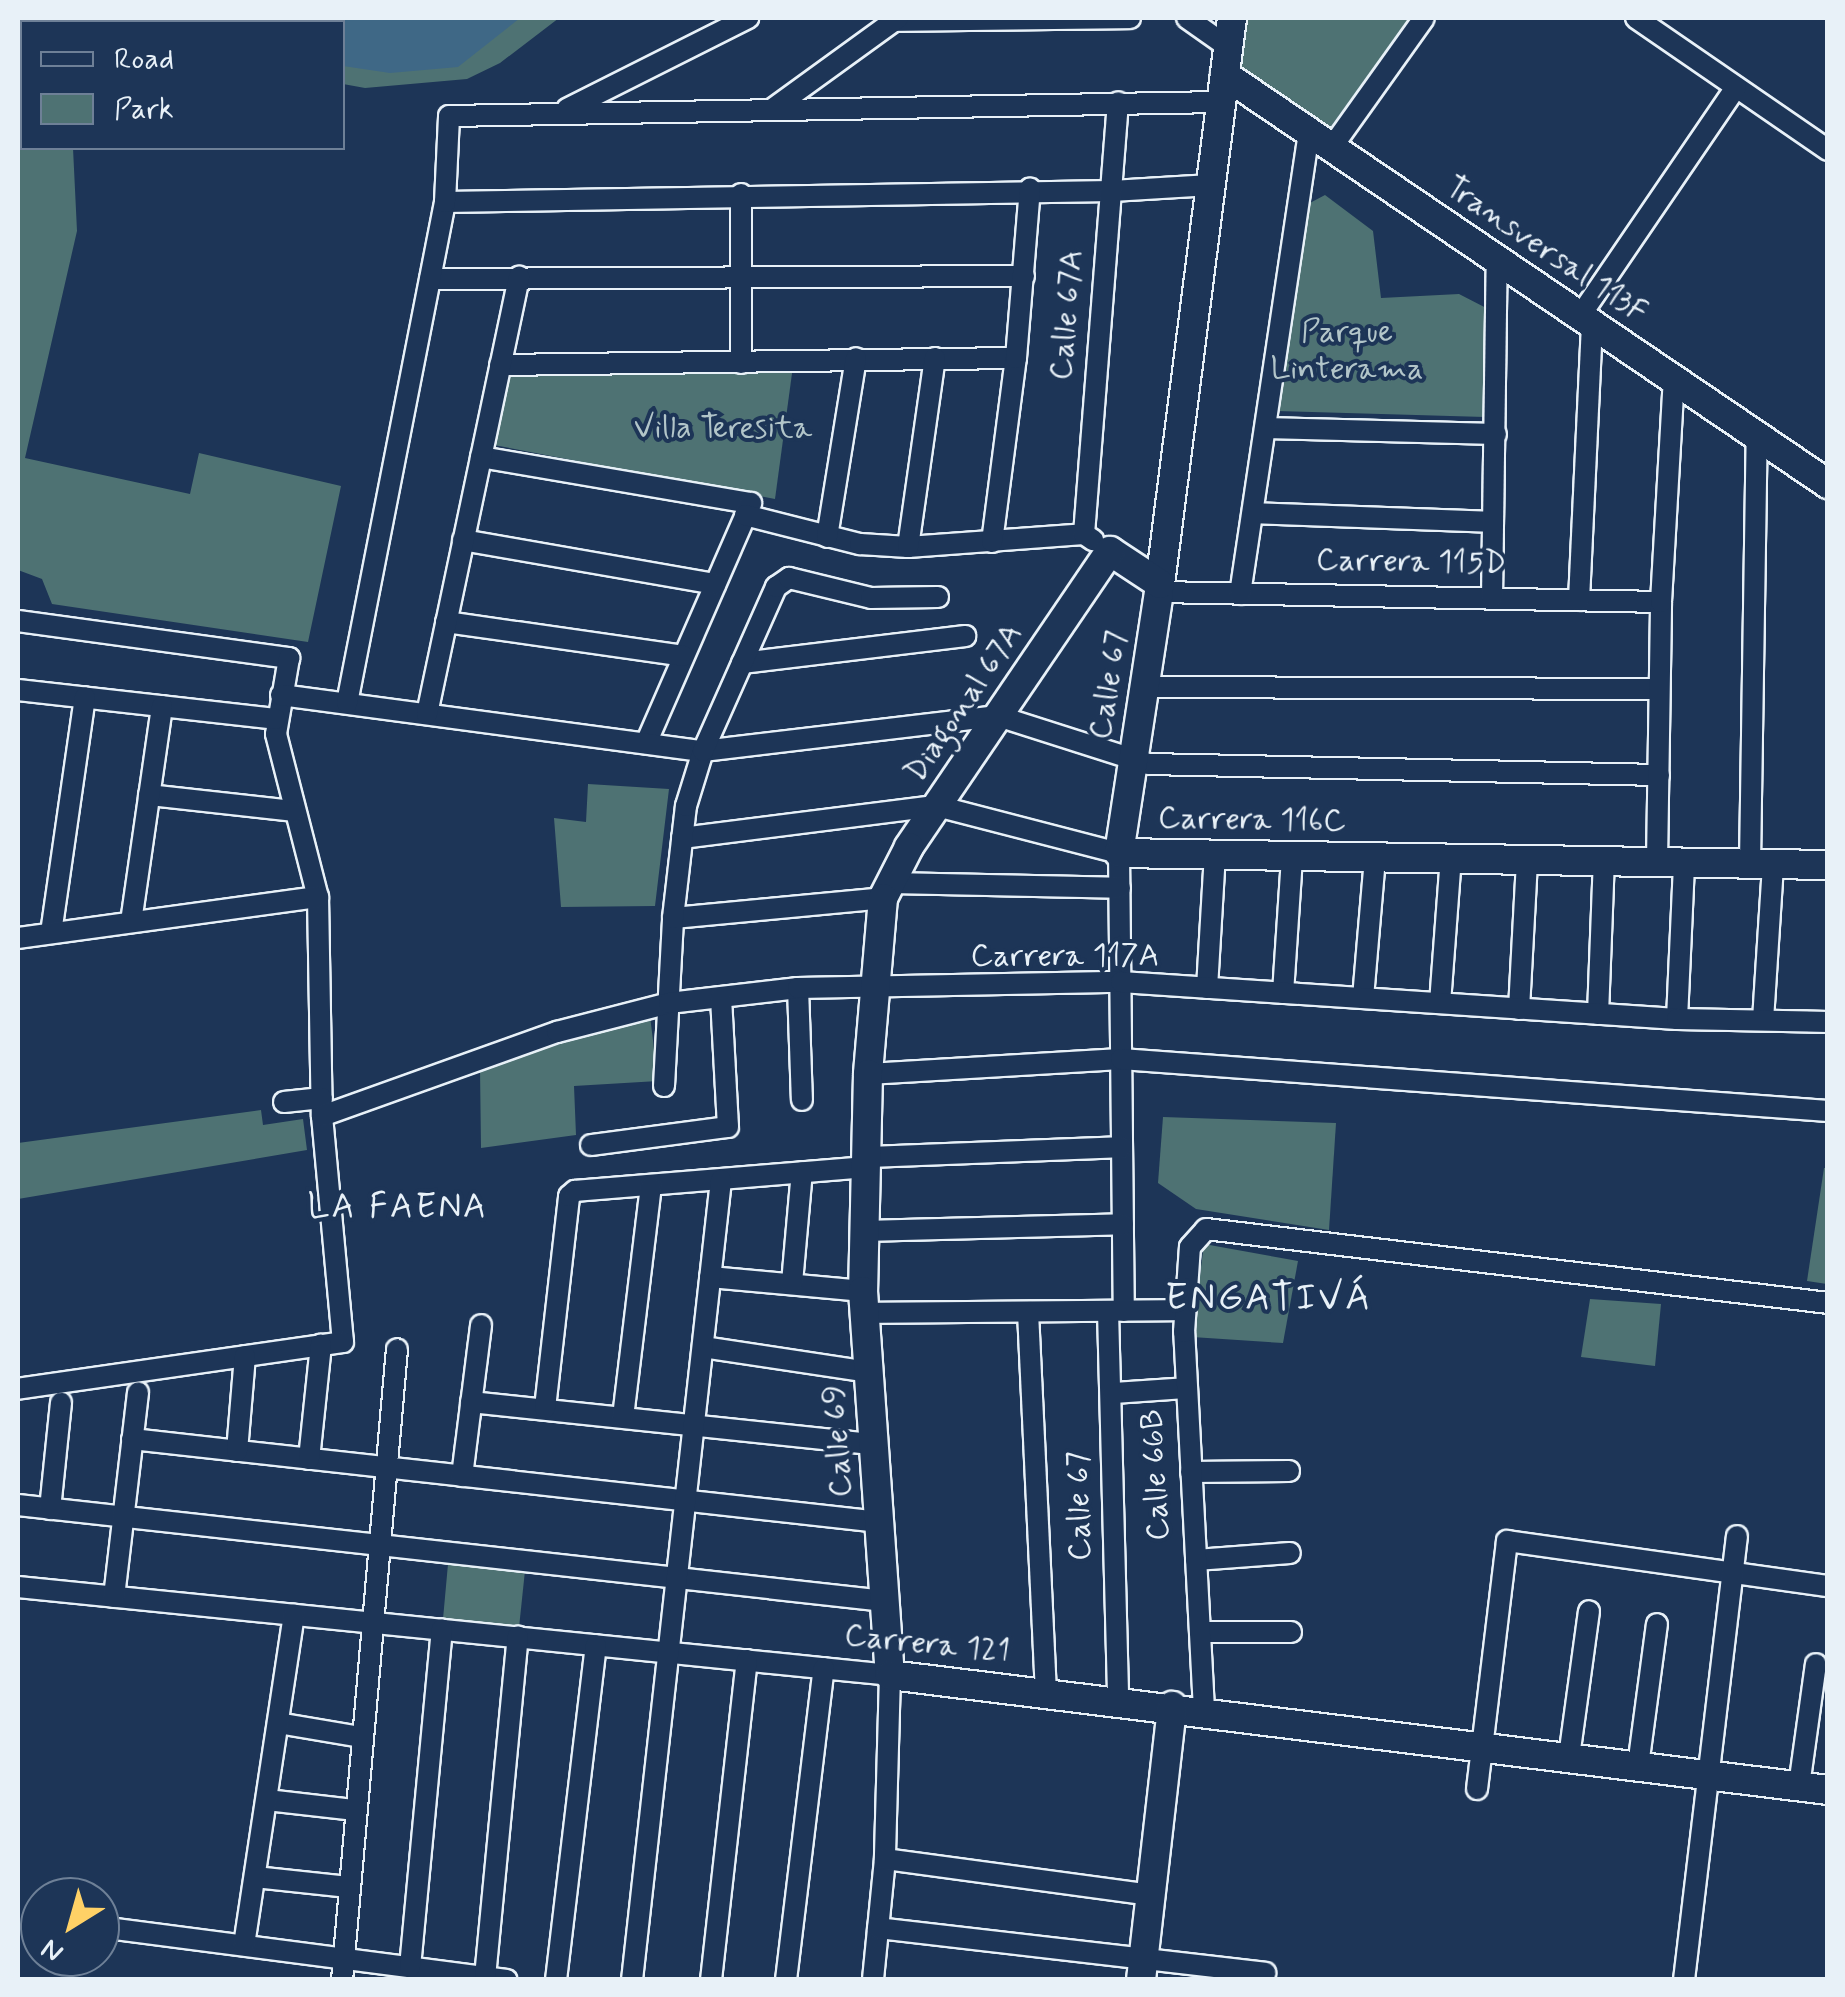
<!DOCTYPE html>
<meta charset="utf-8">
<style>
body{margin:0}
#map{position:relative;width:1845px;height:1997px;overflow:hidden;background:#1d3557;font-family:Mynerve,sans-serif}
div>[style]{position:absolute}
.green>*{inset:0;background:#4e7273}
.water>*{inset:0;background:#3f6886}
.roads{filter:drop-shadow(2px 0 #e8f1f8) drop-shadow(-2px 0 #e8f1f8) drop-shadow(0 2px #e8f1f8) drop-shadow(0 -2px #e8f1f8)}
.street>*{height:20px;margin:-10px;padding:0 10px;transform-origin:10px;border-radius:10px;background:#1d3557}
.secondary>*{height:28px;margin:-14px;padding:0 14px;transform-origin:14px;border-radius:14px;background:#1d3557}
span{translate:-50% -50%;white-space:nowrap;text-align:center;line-height:1.15;-webkit-text-stroke:8px #1d3557;paint-order:stroke}
.street-label{font-size:32px;color:#e8f1f8}
.park-label{font-size:32px;color:#b2c5c9}
.neighbourhood-label{font-size:35px;color:#e8f1f8;letter-spacing:2.5px}
.quarter-label{font-size:38px;color:#e8f1f8;letter-spacing:2.5px}
.frame{position:absolute;inset:0;border:20px solid #e8f1f8;pointer-events:none}
.legend{position:absolute;left:20px;top:20px;width:325px;height:130px;box-sizing:border-box;background:#1d3557;border:2px solid #6e8097;margin:0;padding:12px 18px;list-style:none;font-size:30px;color:#e8f1f8}
.legend li{display:flex;align-items:center;gap:20px;height:50px}
.legend b{width:50px;border:2px solid #6e8097}
.north{position:absolute;left:20px;top:1877px;width:100px;height:100px;box-sizing:border-box;background:#1d3557;border:2px solid #6e8097;border-radius:50%;rotate:217deg;font-size:28px;font-weight:700;line-height:40px;text-align:center;color:#e8f1f8}
.north::after{content:'';display:block;margin:auto;width:35px;height:45px;background:#ffd166;clip-path:polygon(50% 0,100% 100%,50% 72%,0 100%)}
</style>
<div id="map">
<div class="green">
<div style="clip-path:polygon(18px 18px,559px 18px,500px 63px,467px 79px,365px 88px,343px 84px,342px 22px,22px 22px,22px 148px,73px 148px,77px 231px,25px 458px,190px 494px,199px 453px,341px 486px,308px 642px,52px 604px,42px 579px,18px 570px)"></div>
<div style="clip-path:polygon(1244px 18px,1410px 18px,1329px 129px,1232px 64px)"></div>
<div style="clip-path:polygon(1325px 195px,1373px 231px,1381px 298px,1459px 294px,1494px 312px,1485px 417px,1277px 411px,1306px 205px)"></div>
<div style="clip-path:polygon(793px 366px,775px 499px,494px 445px,509px 370px)"></div>
<div style="clip-path:polygon(588px 784px,669px 789px,655px 906px,561px 907px,554px 818px,586px 822px)"></div>
<div style="clip-path:polygon(650px 1016px,658px 1081px,574px 1086px,576px 1135px,481px 1148px,480px 1069px)"></div>
<div style="clip-path:polygon(261px 1110px,263px 1125px,303px 1119px,307px 1150px,18px 1199px,18px 1143px)"></div>
<div style="clip-path:polygon(1163px 1117px,1336px 1123px,1329px 1230px,1196px 1209px,1158px 1183px)"></div>
<div style="clip-path:polygon(1824px 1168px,1828px 1168px,1827px 1284px,1807px 1281px)"></div>
<div style="clip-path:polygon(1204px 1244px,1298px 1261px,1283px 1343px,1192px 1337px)"></div>
<div style="clip-path:polygon(1590px 1299px,1661px 1304px,1655px 1366px,1581px 1357px)"></div>
<div style="clip-path:polygon(449px 1553px,526px 1561px,518px 1637px,442px 1630px)"></div>
</div>
<div class="water">
<div style="clip-path:polygon(18px 18px,180px 18px,151px 22px,22px 22px,22px 100px,18px 105px)"></div>
<div style="clip-path:polygon(242px 18px,520px 18px,458px 67px,390px 73px,343px 66px,342px 22px,251px 22px)"></div>
</div>
<div class="roads">
<div class="street">
<div style="left:1187px;top:18px;width:50px;rotate:35.3deg"></div>
<div style="left:1636px;top:18px;width:233px;rotate:34.5deg"></div>
<div style="left:894px;top:21px;width:236px;rotate:-0.7deg"></div>
<div style="left:567px;top:109px;width:203px;rotate:-26.7deg"></div>
<div style="left:771px;top:110px;width:157px;rotate:-35.9deg"></div>
<div style="left:1332px;top:147px;width:158px;rotate:-54.5deg"></div>
<div style="left:445px;top:202px;width:667px;rotate:-0.94deg"></div>
<div style="left:1112px;top:191px;width:99px;rotate:-3.5deg"></div>
<div style="left:430px;top:279px;width:594px;rotate:-0.29deg"></div>
<div style="left:1580px;top:316px;width:277px;rotate:-55.7deg"></div>
<div style="left:741px;top:363px;width:169px;rotate:-90deg"></div>
<div style="left:500px;top:365px;width:516px;rotate:-0.78deg"></div>
<div style="left:1266px;top:428px;width:230px;rotate:1.5deg"></div>
<div style="left:481px;top:457px;width:274px;rotate:9.7deg"></div>
<div style="left:751px;top:503px;width:262px;rotate:113.6deg"></div>
<div style="left:1253px;top:513px;width:240px;rotate:2.1deg"></div>
<div style="left:745px;top:515px;width:119px;rotate:14.2deg"></div>
<div style="left:860px;top:544px;width:48px;rotate:3.6deg"></div>
<div style="left:908px;top:547px;width:176px;rotate:-4.2deg"></div>
<div style="left:1084px;top:534px;width:11px;rotate:34deg"></div>
<div style="left:1084px;top:534px;width:433px;rotate:-85.5deg"></div>
<div style="left:827px;top:537px;width:181px;rotate:-80.8deg"></div>
<div style="left:463px;top:540px;width:256px;rotate:9.9deg"></div>
<div style="left:992px;top:542px;width:186px;rotate:-82.6deg"></div>
<div style="left:1016px;top:358px;width:170px;rotate:-85.3deg"></div>
<div style="left:908px;top:547px;width:191px;rotate:-81.9deg"></div>
<div style="left:1159px;top:592px;width:502px;rotate:1.14deg"></div>
<div style="left:1240px;top:594px;width:467px;rotate:-81.5deg"></div>
<div style="left:1492px;top:598px;width:338px;rotate:-89.2deg"></div>
<div style="left:1579px;top:600px;width:276px;rotate:-87.3deg"></div>
<div style="left:18px;top:621px;width:274px;rotate:7.8deg"></div>
<div style="left:289px;top:658px;width:77px;rotate:99.7deg"></div>
<div style="left:276px;top:734px;width:168px;rotate:75.6deg"></div>
<div style="left:318px;top:897px;width:219px;rotate:89deg"></div>
<div style="left:322px;top:1116px;width:227px;rotate:84.7deg"></div>
<div style="left:343px;top:1342px;width:328px;rotate:171.8deg"></div>
<div style="left:446px;top:622px;width:240px;rotate:8.1deg"></div>
<div style="left:742px;top:663px;width:225px;rotate:-6.9deg"></div>
<div style="left:1143px;top:687px;width:516px;rotate:0.22deg"></div>
<div style="left:18px;top:690px;width:259px;rotate:6.4deg"></div>
<div style="left:281px;top:695px;width:426px;rotate:7.6deg"></div>
<div style="left:703px;top:751px;width:297px;rotate:-6.8deg"></div>
<div style="left:998px;top:716px;width:157px;rotate:17.7deg"></div>
<div style="left:1148px;top:764px;width:511px;rotate:1.23deg"></div>
<div style="left:347px;top:703px;width:510px;rotate:-78.93deg"></div>
<div style="left:445px;top:202px;width:86px;rotate:-87.3deg"></div>
<div style="left:449px;top:116px;width:771px;rotate:-1.04deg"></div>
<div style="left:427px;top:714px;width:447px;rotate:-78.1deg"></div>
<div style="left:149px;top:795px;width:146px;rotate:6.3deg"></div>
<div style="left:682px;top:838px;width:257px;rotate:-7.2deg"></div>
<div style="left:937px;top:806px;width:188px;rotate:14.5deg"></div>
<div style="left:1119px;top:853px;width:458px;rotate:89.4deg"></div>
<div style="left:1657px;top:862px;width:260px;rotate:-89.1deg"></div>
<div style="left:1661px;top:602px;width:223px;rotate:-86.7deg"></div>
<div style="left:1750px;top:863px;width:427px;rotate:-89.1deg"></div>
<div style="left:889px;top:883px;width:231px;rotate:1.2deg"></div>
<div style="left:673px;top:918px;width:211px;rotate:-5.4deg"></div>
<div style="left:131px;top:922px;width:218px;rotate:-81.8deg"></div>
<div style="left:51px;top:933px;width:238px;rotate:-81.8deg"></div>
<div style="left:18px;top:938px;width:303px;rotate:-7.8deg"></div>
<div style="left:798px;top:988px;width:112px;rotate:88deg"></div>
<div style="left:1207px;top:988px;width:134px;rotate:-86.6deg"></div>
<div style="left:1283px;top:993px;width:137px;rotate:-86.2deg"></div>
<div style="left:1363px;top:998px;width:142px;rotate:-85.1deg"></div>
<div style="left:1440px;top:1003px;width:145px;rotate:-85.7deg"></div>
<div style="left:1519px;top:1009px;width:149px;rotate:-86.9deg"></div>
<div style="left:1598px;top:1014px;width:153px;rotate:-87.8deg"></div>
<div style="left:1677px;top:1019px;width:157px;rotate:-87.4deg"></div>
<div style="left:1763px;top:1020px;width:156px;rotate:-86.3deg"></div>
<div style="left:868px;top:1074px;width:253px;rotate:-3.4deg"></div>
<div style="left:1121px;top:1059px;width:709px;rotate:4.21deg"></div>
<div style="left:664px;top:1086px;width:168px;rotate:-86.9deg"></div>
<div style="left:673px;top:918px;width:113px;rotate:-83.4deg"></div>
<div style="left:686px;top:806px;width:58px;rotate:-72.8deg"></div>
<div style="left:703px;top:751px;width:180px;rotate:-66deg"></div>
<div style="left:776px;top:587px;width:16px;rotate:-35deg"></div>
<div style="left:789px;top:578px;width:84px;rotate:13.7deg"></div>
<div style="left:871px;top:598px;width:67px;rotate:-0.9deg"></div>
<div style="left:284px;top:1102px;width:38px;rotate:-6deg"></div>
<div style="left:322px;top:1116px;width:250px;rotate:-19.7deg"></div>
<div style="left:557px;top:1032px;width:116px;rotate:-14.5deg"></div>
<div style="left:669px;top:1003px;width:130px;rotate:-6.6deg"></div>
<div style="left:798px;top:988px;width:323px;rotate:-1.1deg"></div>
<div style="left:1121px;top:982px;width:557px;rotate:3.81deg"></div>
<div style="left:1677px;top:1019px;width:151px;rotate:1.1deg"></div>
<div style="left:591px;top:1145px;width:138px;rotate:-7.5deg"></div>
<div style="left:728px;top:1127px;width:130px;rotate:-93.1deg"></div>
<div style="left:866px;top:1157px;width:256px;rotate:-2.2deg"></div>
<div style="left:864px;top:1231px;width:259px;rotate:-1.5deg"></div>
<div style="left:710px;top:1277px;width:154px;rotate:5.2deg"></div>
<div style="left:792px;top:1283px;width:111px;rotate:-84.9deg"></div>
<div style="left:1108px;top:1311px;width:389px;rotate:88.5deg"></div>
<div style="left:1028px;top:1312px;width:380px;rotate:87.3deg"></div>
<div style="left:864px;top:1313px;width:321px;rotate:-0.5deg"></div>
<div style="left:703px;top:1347px;width:167px;rotate:8.6deg"></div>
<div style="left:1113px;top:1393px;width:73px;rotate:-3.9deg"></div>
<div style="left:471px;top:1402px;width:404px;rotate:6deg"></div>
<div style="left:545px;top:1408px;width:213px;rotate:-83.5deg"></div>
<div style="left:569px;top:1196px;width:8px;rotate:-40deg"></div>
<div style="left:575px;top:1191px;width:292px;rotate:-4.7deg"></div>
<div style="left:623px;top:1417px;width:232px;rotate:-83.1deg"></div>
<div style="left:132px;top:1439px;width:752px;rotate:6.34deg"></div>
<div style="left:237px;top:1451px;width:95px;rotate:-85.2deg"></div>
<div style="left:309px;top:1459px;width:115px;rotate:-84deg"></div>
<div style="left:1191px;top:1472px;width:98px;rotate:-0.6deg"></div>
<div style="left:462px;top:1476px;width:152px;rotate:-82.8deg"></div>
<div style="left:18px;top:1505px;width:872px;rotate:6.32deg"></div>
<div style="left:50px;top:1509px;width:107px;rotate:-84.1deg"></div>
<div style="left:1196px;top:1560px;width:94px;rotate:-4.3deg"></div>
<div style="left:18px;top:1587px;width:876px;rotate:5.76deg"></div>
<div style="left:890px;top:1675px;width:184px;rotate:91.6deg"></div>
<div style="left:885px;top:1859px;width:122px;rotate:95.7deg"></div>
<div style="left:114px;top:1597px;width:206px;rotate:-83.3deg"></div>
<div style="left:1200px;top:1632px;width:91px"></div>
<div style="left:1204px;top:1710px;width:379px;rotate:-93deg"></div>
<div style="left:1184px;top:1332px;width:85px;rotate:-86deg"></div>
<div style="left:1190px;top:1247px;width:24px;rotate:-48deg"></div>
<div style="left:1206px;top:1229px;width:626px;rotate:6.78deg"></div>
<div style="left:278px;top:1723px;width:84px;rotate:9.6deg"></div>
<div style="left:1569px;top:1757px;width:147px;rotate:-82.2deg"></div>
<div style="left:1638px;top:1766px;width:143px;rotate:-82.4deg"></div>
<div style="left:1799px;top:1786px;width:123px;rotate:-82.1deg"></div>
<div style="left:1477px;top:1789px;width:250px;rotate:-83.1deg"></div>
<div style="left:1507px;top:1541px;width:324px;rotate:8deg"></div>
<div style="left:267px;top:1800px;width:89px;rotate:6.5deg"></div>
<div style="left:885px;top:1859px;width:268px;rotate:7.7deg"></div>
<div style="left:255px;top:1877px;width:94px;rotate:6.1deg"></div>
<div style="left:38px;top:1919px;width:2px"></div>
<div style="left:100px;top:1927px;width:410px;rotate:7.4deg"></div>
<div style="left:878px;top:1928px;width:390px;rotate:6.6deg"></div>
<div style="left:244px;top:1945px;width:334px;rotate:-81.4deg"></div>
<div style="left:410px;top:1967px;width:339px;rotate:-84.6deg"></div>
<div style="left:485px;top:1977px;width:342px;rotate:-84.5deg"></div>
<div style="left:342px;top:1980px;width:633px;rotate:-85.02deg"></div>
<div style="left:556px;top:1980px;width:337px;rotate:-83.2deg"></div>
<div style="left:632px;top:1980px;width:805px;rotate:-83.65deg"></div>
<div style="left:711px;top:1980px;width:322px;rotate:-83.6deg"></div>
<div style="left:786px;top:1980px;width:314px;rotate:-83.1deg"></div>
<div style="left:1684px;top:1980px;width:447px;rotate:-83.2deg"></div>
</div>
<div class="secondary">
<div style="left:1232px;top:18px;width:579px;rotate:97.25deg"></div>
<div style="left:1159px;top:592px;width:264px;rotate:98.7deg"></div>
<div style="left:1119px;top:853px;width:709px;rotate:0.97deg"></div>
<div style="left:1225px;top:75px;width:729px;rotate:34.15deg"></div>
<div style="left:1160px;top:584px;width:60px;rotate:-146.6deg"></div>
<div style="left:1110px;top:551px;width:358px;rotate:124.2deg"></div>
<div style="left:909px;top:847px;width:57px;rotate:117deg"></div>
<div style="left:883px;top:898px;width:177px;rotate:94.9deg"></div>
<div style="left:868px;top:1074px;width:217px;rotate:91.3deg"></div>
<div style="left:863px;top:1291px;width:385px;rotate:86deg"></div>
<div style="left:890px;top:1675px;width:945px;rotate:6.99deg"></div>
<div style="left:1141px;top:1980px;width:276px;rotate:-83.5deg"></div>
</div>
</div>
<div class="street-label">
<span style="left:1546px;top:250px;rotate:34deg">Transversal 113F</span>
<span style="left:1067px;top:315px;rotate:-85deg">Calle 67A</span>
<span style="left:1411px;top:562px;rotate:1deg">Carrera 115D</span>
<span style="left:1109px;top:685px;rotate:-81deg">Calle 67</span>
<span style="left:964px;top:703px;rotate:-56deg">Diagonal 67A</span>
<span style="left:1252px;top:820px;rotate:1deg">Carrera 116C</span>
<span style="left:1065px;top:956px">Carrera 117A</span>
<span style="left:838px;top:1441px;rotate:-94deg">Calle 69</span>
<span style="left:1156px;top:1475px;rotate:-93deg">Calle 66B</span>
<span style="left:1080px;top:1506px;rotate:-91deg">Calle 67</span>
<span style="left:927px;top:1644px;rotate:6deg">Carrera 121</span>
</div>
<div class="park-label">
<span style="left:1347px;top:351px">Parque<br>Linterama</span>
<span style="left:723px;top:428px">Villa Teresita</span>
</div>
<div class="neighbourhood-label">
<span style="left:398px;top:1207px">LA FAENA</span>
</div>
<div class="quarter-label">
<span style="left:1269px;top:1299px">ENGATIVÁ</span>
</div>
<div class="frame"></div>
<ul class="legend">
<li><b style="height:12px;background:#1d3557"></b>Road</li>
<li><b style="height:28px;background:#4e7273"></b>Park</li>
</ul>
<div class="north">N</div>
</div>
